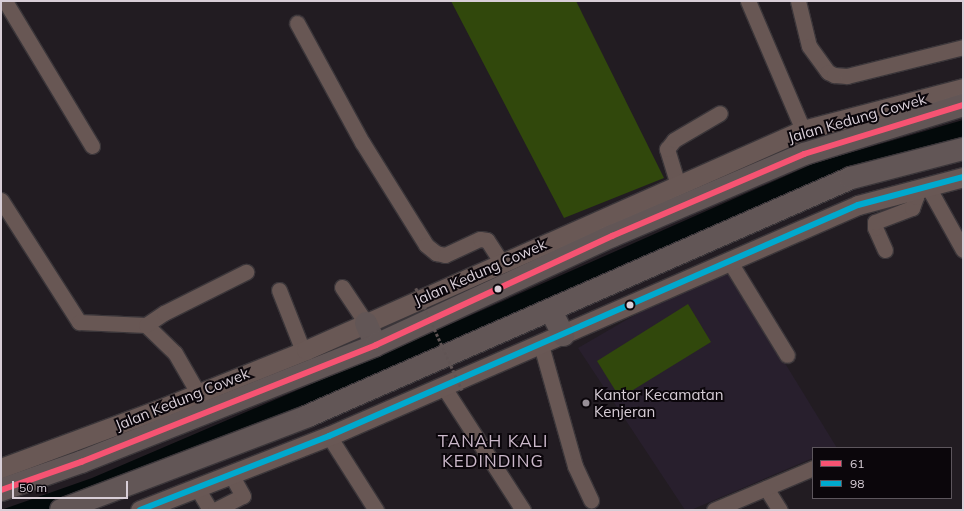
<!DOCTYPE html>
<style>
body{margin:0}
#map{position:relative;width:964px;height:511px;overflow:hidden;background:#221c22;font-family:Mulish,sans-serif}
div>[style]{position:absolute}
.education>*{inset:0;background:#281f2d}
.green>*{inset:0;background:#31480c}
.water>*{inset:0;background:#03090a}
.roads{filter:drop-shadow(1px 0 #3b363a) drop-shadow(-1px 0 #3b363a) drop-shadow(0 1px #3b363a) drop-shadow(0 -1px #3b363a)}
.minor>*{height:15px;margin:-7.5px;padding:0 7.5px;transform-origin:7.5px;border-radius:7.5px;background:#685754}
.major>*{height:19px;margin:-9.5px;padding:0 9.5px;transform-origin:9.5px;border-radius:9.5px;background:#695855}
.highway>*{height:22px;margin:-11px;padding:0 11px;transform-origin:11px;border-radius:11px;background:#625656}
.path-bridge>*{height:2.5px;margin-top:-1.25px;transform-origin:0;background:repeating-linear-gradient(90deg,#605454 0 3px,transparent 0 5px)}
.bus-1>*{height:6px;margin:-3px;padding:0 3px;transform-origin:3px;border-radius:3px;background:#f65372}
.bus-2>*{height:6px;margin:-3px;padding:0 3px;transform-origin:3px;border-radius:3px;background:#00a9ce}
.dots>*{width:11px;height:11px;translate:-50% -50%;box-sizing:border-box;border:2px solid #0b060b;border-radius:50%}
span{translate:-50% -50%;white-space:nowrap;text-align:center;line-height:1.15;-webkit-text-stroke:4px #0b060b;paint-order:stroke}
.street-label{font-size:15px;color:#d8ced7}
.poi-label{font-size:15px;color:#d8ced7}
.left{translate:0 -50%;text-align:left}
.quarter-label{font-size:17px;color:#ccb9cb;letter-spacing:1px}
.frame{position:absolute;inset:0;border:2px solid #d8ced7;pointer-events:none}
.legend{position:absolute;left:812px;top:447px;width:140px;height:52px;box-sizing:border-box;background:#0b060b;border:1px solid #5d565d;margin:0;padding:5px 7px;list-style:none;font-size:12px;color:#d8ced7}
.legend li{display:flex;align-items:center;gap:8px;height:20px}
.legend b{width:20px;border:1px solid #5d565d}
.scale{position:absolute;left:12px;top:481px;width:116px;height:18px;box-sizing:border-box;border:2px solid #d8ced7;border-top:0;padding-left:5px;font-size:12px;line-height:14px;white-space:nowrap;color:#d8ced7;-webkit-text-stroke:3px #0b060b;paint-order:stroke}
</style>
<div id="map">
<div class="education">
<div style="clip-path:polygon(726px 267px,837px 448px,813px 448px,813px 458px,691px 510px,685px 510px,578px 348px,652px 305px)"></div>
</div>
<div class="green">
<div style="clip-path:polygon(451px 1px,576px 1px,664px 178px,564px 218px)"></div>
<div style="clip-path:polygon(688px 304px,711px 342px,620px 398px,597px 361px)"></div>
</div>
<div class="water">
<div style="clip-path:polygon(963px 120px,963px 142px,386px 373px,96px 493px,47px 510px,1px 510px,92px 478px,424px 336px,815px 163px)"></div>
</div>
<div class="roads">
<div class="minor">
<div style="left:5px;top:1px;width:169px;rotate:59deg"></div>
<div style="left:748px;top:1px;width:140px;rotate:66.9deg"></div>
<div style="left:798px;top:1px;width:46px;rotate:76.3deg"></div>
<div style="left:809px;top:46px;width:32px;rotate:54deg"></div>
<div style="left:828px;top:72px;width:7px;rotate:27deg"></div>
<div style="left:834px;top:75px;width:13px;rotate:4deg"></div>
<div style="left:847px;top:76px;width:120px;rotate:-14deg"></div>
<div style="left:297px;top:23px;width:136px;rotate:61.4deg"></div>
<div style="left:362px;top:142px;width:121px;rotate:58.1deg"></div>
<div style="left:426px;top:245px;width:13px;rotate:39deg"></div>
<div style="left:436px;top:253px;width:9px;rotate:13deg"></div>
<div style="left:445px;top:255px;width:38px;rotate:-25deg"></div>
<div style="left:480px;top:239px;width:7px;rotate:8deg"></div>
<div style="left:487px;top:240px;width:27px;rotate:57deg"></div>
<div style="left:678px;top:185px;width:38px;rotate:-107deg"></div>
<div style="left:667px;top:149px;width:11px;rotate:-52deg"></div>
<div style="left:674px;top:140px;width:53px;rotate:-30.4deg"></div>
<div style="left:927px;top:185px;width:74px;rotate:61deg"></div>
<div style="left:1px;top:200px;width:145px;rotate:57.4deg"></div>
<div style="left:79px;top:322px;width:67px;rotate:2.6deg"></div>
<div style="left:146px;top:325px;width:40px;rotate:44deg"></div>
<div style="left:175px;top:353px;width:46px;rotate:60.1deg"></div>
<div style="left:885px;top:250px;width:24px;rotate:-114deg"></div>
<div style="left:875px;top:228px;width:6px;rotate:-90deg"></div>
<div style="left:875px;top:222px;width:40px;rotate:-21deg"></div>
<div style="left:912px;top:208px;width:12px;rotate:-70deg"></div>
<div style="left:916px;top:197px;width:9px;rotate:-111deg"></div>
<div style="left:730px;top:262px;width:109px;rotate:58.5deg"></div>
<div style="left:342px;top:287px;width:43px;rotate:56.3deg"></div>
<div style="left:279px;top:290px;width:66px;rotate:68.5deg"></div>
<div style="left:146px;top:325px;width:22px;rotate:-34deg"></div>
<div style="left:164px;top:313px;width:92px;rotate:-26.6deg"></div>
<div style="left:541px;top:345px;width:126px;rotate:74.3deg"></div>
<div style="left:575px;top:466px;width:38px;rotate:65deg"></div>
<div style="left:443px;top:386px;width:148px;rotate:57.2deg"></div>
<div style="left:329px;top:436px;width:88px;rotate:57.6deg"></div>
<div style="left:197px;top:488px;width:26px;rotate:59deg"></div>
<div style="left:766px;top:488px;width:26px;rotate:58deg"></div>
<div style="left:215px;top:510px;width:31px;rotate:-27deg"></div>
<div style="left:243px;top:496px;width:25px;rotate:-119deg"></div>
<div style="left:714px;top:510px;width:108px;rotate:-23deg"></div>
</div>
<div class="major">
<div style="left:1px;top:468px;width:166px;rotate:-20.4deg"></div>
<div style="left:157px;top:410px;width:161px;rotate:-21.9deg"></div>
<div style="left:306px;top:350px;width:544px;rotate:-23.88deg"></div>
<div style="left:803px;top:130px;width:165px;rotate:-14.7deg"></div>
<div style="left:140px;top:510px;width:203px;rotate:-21.4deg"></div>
<div style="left:329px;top:436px;width:577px;rotate:-23.59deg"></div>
<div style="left:858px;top:205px;width:109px;rotate:-14.9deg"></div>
</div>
<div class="highway">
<div style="left:551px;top:311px;width:27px;rotate:63deg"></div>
<div style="left:366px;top:323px;width:24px;rotate:66deg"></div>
<div style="left:1px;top:490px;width:85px;rotate:-19.3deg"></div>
<div style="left:81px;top:462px;width:317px;rotate:-21.6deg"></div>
<div style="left:376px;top:345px;width:260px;rotate:-24.8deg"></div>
<div style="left:612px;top:236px;width:209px;rotate:-23.1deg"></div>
<div style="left:804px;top:154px;width:166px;rotate:-17.1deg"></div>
<div style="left:61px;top:510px;width:264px;rotate:-20.8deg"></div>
<div style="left:308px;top:416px;width:593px;rotate:-23.67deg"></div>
<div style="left:851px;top:178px;width:116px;rotate:-14.5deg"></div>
</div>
</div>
<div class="path-bridge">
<div style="left:416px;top:288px;width:112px;rotate:65.7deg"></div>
</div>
<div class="bus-1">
<div style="left:1px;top:490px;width:85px;rotate:-19.3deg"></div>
<div style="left:81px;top:462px;width:317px;rotate:-21.6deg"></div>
<div style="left:376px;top:345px;width:260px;rotate:-24.8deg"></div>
<div style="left:612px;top:236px;width:209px;rotate:-23.1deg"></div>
<div style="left:804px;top:154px;width:166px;rotate:-17.1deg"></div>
</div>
<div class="bus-2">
<div style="left:140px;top:510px;width:203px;rotate:-21.4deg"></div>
<div style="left:329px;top:436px;width:577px;rotate:-23.59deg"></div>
<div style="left:858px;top:205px;width:109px;rotate:-14.9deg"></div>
</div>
<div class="dots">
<div style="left:498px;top:289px;background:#d8ced7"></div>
<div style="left:630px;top:305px;background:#d8ced7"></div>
<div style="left:586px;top:403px;background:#989098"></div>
</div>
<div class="street-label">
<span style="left:857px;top:118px;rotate:-16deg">Jalan Kedung Cowek</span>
<span style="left:480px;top:272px;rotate:-24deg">Jalan Kedung Cowek</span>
<span style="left:182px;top:399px;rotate:-22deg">Jalan Kedung Cowek</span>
</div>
<div class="poi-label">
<span class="left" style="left:594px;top:403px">Kantor Kecamatan<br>Kenjeran</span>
</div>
<div class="quarter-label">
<span style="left:493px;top:451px">TANAH KALI<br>KEDINDING</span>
</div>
<div class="frame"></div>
<ul class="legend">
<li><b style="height:5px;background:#f65372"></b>61</li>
<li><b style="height:5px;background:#00a9ce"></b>98</li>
</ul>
<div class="scale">50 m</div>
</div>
